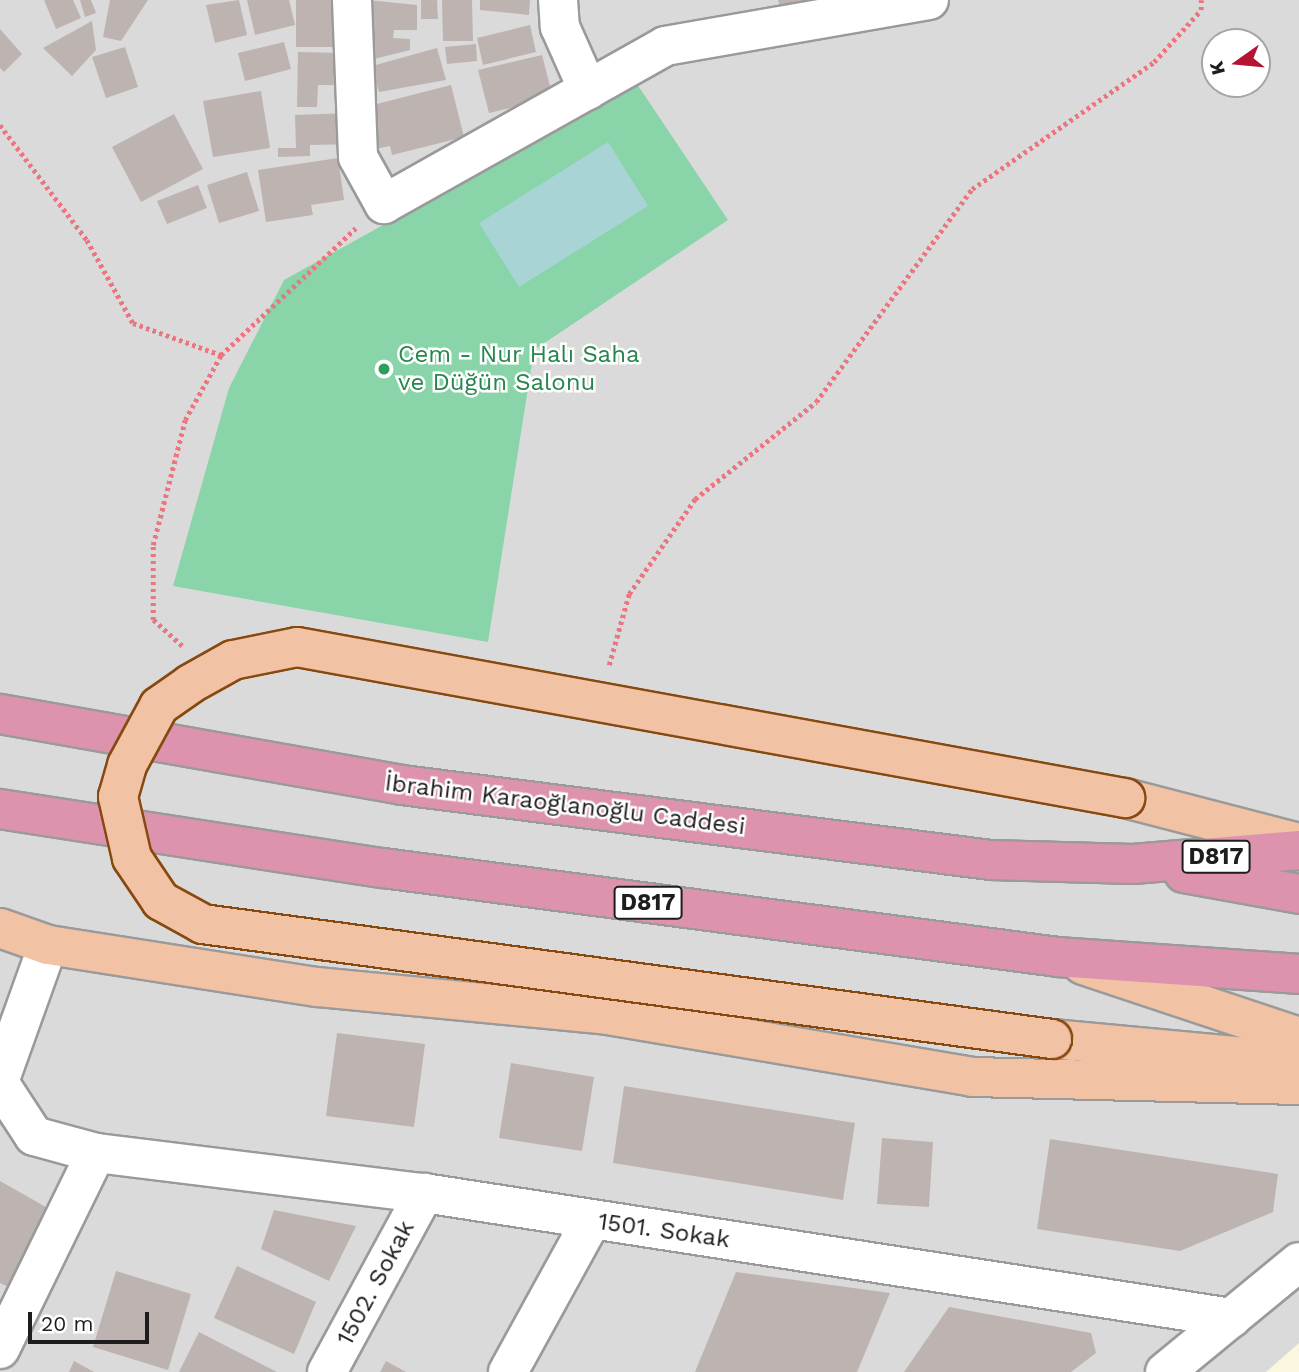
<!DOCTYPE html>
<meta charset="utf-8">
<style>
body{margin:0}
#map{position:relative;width:1299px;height:1372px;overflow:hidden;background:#ede8e4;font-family:"Work Sans",sans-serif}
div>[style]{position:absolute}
.residential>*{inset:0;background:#dbdada}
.education>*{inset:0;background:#fbf6de}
.pitch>*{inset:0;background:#89d4a9}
.water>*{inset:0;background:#a8d4d6}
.building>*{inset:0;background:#bdb3b1}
.path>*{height:4.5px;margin-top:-2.25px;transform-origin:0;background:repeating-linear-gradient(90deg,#eb7680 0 3.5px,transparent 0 7px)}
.roads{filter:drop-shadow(2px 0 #9a9a9a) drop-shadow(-2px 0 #9a9a9a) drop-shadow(0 2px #9a9a9a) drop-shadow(0 -2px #9a9a9a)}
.street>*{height:38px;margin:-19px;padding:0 19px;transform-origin:19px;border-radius:19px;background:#fff}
.primary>*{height:38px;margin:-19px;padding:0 19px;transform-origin:19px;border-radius:19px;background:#f2c2a4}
.highway>*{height:38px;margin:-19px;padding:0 19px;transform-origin:19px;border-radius:19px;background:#dd93ae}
.bridges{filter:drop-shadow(2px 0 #87490f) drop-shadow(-2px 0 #87490f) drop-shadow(0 2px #87490f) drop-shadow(0 -2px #87490f)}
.primary-bridge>*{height:38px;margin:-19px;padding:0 19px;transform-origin:19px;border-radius:19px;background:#f2c2a4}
.dots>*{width:19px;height:19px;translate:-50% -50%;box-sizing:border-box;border:4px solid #fff;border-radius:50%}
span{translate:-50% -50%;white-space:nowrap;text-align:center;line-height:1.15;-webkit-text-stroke:5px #fff;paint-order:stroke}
.shield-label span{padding:2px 5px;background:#fff;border:2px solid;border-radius:5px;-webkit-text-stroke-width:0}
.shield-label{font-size:23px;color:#1d1d1d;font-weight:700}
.leisure-label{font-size:24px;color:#27864d}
.left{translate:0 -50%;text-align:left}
.street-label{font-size:24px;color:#1d1d1d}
.north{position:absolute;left:1201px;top:28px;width:70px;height:70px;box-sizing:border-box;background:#fff;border:2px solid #a5a5a5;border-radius:50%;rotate:255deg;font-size:19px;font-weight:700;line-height:28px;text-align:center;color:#1d1d1d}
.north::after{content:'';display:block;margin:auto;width:24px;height:32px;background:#b51432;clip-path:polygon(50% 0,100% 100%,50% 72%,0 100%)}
.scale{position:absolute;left:28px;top:1312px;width:121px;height:32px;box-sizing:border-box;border:4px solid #1d1d1d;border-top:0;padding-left:9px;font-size:21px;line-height:24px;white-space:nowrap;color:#1d1d1d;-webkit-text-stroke:5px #fff;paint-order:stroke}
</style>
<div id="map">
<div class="residential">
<div style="clip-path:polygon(evenodd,0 0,1299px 0,1299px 1372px,0 1372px,0 0,1215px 42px,1257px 42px,1257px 84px,1215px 84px,1215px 42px)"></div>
</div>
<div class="education">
<div style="clip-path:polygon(1299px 1343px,1299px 1372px,1266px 1372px)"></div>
</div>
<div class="pitch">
<div style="clip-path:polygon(637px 84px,728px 220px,534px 350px,488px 642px,173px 586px,229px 388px,284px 280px)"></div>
</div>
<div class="water">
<div style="clip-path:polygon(608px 142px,648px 206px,519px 287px,479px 223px)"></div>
</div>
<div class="building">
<div style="clip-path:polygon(44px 0,73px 0,81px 18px,56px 29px)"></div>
<div style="clip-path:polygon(80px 0,91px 0,96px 13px,85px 17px)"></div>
<div style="clip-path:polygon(110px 0,148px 0,121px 41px,103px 37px)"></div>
<div style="clip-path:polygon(239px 0,247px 35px,215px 43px,206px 5px)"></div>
<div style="clip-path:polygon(247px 0,289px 0,295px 25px,255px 35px)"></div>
<div style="clip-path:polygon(296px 0,343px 0,343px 47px,296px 47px)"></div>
<div style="clip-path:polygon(368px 0,417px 5px,417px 30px,394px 30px,393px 38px,410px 39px,410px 50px,374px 59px)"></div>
<div style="clip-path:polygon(421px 0,437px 0,438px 19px,421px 19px)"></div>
<div style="clip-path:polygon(442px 0,472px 0,473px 41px,443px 41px)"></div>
<div style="clip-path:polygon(480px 0,530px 0,529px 15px,480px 10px)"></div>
<div style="clip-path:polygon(778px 0,816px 0,816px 1px,781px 10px)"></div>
<div style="clip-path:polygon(92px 21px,96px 50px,72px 76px,43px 48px)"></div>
<div style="clip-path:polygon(530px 25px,536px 52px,483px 65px,477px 38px)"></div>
<div style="clip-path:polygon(0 29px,22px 54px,4px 72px,0 68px)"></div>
<div style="clip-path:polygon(284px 42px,291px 69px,245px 81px,238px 53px)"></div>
<div style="clip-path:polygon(476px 44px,477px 61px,447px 64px,445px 47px)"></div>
<div style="clip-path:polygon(125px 47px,138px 87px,106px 98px,92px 57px)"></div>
<div style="clip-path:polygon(437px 48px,446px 80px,379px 92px,372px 66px)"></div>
<div style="clip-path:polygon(298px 52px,346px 53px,345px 85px,318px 85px,317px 107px,297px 107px)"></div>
<div style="clip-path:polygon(542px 55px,553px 98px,489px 113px,478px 70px)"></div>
<div style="clip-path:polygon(451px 85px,464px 137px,392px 155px,390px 146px,375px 149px,365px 107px)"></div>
<div style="clip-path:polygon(261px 91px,270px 148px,213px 157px,203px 101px)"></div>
<div style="clip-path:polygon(352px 113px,353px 144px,310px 145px,310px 156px,278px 157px,278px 148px,296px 148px,295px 115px)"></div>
<div style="clip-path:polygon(174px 114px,203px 169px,141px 202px,112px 147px)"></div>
<div style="clip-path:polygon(338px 158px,344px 200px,311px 205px,313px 215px,266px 222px,258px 170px)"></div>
<div style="clip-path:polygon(247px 172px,259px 211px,219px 223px,207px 185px)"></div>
<div style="clip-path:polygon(198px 185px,207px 208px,167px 224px,157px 201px)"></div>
<div style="clip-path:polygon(337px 1033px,425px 1044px,414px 1127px,326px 1116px)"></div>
<div style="clip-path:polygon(511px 1063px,594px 1077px,582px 1151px,499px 1138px)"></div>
<div style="clip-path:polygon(624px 1086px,855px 1123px,843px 1200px,613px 1163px)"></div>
<div style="clip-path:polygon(882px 1138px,933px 1142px,929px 1207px,877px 1204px)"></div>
<div style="clip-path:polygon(1050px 1139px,1278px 1174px,1273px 1212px,1180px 1251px,1037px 1229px)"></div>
<div style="clip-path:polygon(0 1181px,53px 1211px,10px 1288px,0 1283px)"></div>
<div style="clip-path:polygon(274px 1210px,356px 1226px,329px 1281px,261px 1249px)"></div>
<div style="clip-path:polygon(237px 1266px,316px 1302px,294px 1354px,214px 1318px)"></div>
<div style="clip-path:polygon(116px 1271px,191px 1294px,168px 1370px,93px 1347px)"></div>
<div style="clip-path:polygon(736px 1272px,890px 1293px,857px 1372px,695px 1372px)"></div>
<div style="clip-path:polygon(949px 1307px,1091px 1333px,1096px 1353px,1071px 1372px,904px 1372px)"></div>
<div style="clip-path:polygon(199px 1332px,277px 1372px,179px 1372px)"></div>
<div style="clip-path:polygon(74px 1361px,94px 1372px,69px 1372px)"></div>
<div style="clip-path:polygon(386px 1361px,406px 1372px,380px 1372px)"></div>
</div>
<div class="path">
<div style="left:0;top:125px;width:144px;rotate:52.9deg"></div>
<div style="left:87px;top:240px;width:95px;rotate:61deg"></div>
<div style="left:133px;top:323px;width:94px;rotate:20deg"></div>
<div style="left:182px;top:646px;width:39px;rotate:-138deg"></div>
<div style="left:153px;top:620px;width:75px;rotate:-90deg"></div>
<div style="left:153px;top:545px;width:129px;rotate:-75.6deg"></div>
<div style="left:185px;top:420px;width:74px;rotate:-61deg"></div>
<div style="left:221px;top:355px;width:185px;rotate:-43.3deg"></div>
<div style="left:609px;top:665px;width:74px;rotate:-74.3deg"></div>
<div style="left:629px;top:594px;width:116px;rotate:-55.2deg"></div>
<div style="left:695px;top:499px;width:155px;rotate:-38.7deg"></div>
<div style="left:816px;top:402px;width:264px;rotate:-53.8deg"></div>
<div style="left:972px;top:189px;width:222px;rotate:-34.9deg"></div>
<div style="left:1154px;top:62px;width:70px;rotate:-47.9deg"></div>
<div style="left:1201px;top:10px;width:10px;rotate:-90deg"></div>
</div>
<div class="roads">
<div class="street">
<div style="left:352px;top:0;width:157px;rotate:87.8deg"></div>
<div style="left:358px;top:157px;width:54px;rotate:61deg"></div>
<div style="left:384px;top:204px;width:322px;rotate:-29.3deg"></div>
<div style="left:665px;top:46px;width:268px;rotate:-9.9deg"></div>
<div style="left:558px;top:0;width:27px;rotate:86deg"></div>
<div style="left:560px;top:27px;width:69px;rotate:66deg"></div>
<div style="left:0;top:1079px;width:142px;rotate:-70.3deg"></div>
<div style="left:0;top:1084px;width:62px;rotate:56.8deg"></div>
<div style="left:34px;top:1136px;width:64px;rotate:15.3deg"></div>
<div style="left:96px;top:1153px;width:330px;rotate:7deg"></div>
<div style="left:424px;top:1193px;width:817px;rotate:8.8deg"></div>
<div style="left:0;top:1349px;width:218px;rotate:-63.9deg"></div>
<div style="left:327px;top:1372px;width:204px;rotate:-61.5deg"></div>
<div style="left:508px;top:1372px;width:172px;rotate:-61.2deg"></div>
<div style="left:1165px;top:1372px;width:173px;rotate:-39.4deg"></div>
</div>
<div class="primary">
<div style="left:1125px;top:798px;width:180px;rotate:14.5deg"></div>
<div style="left:0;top:928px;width:51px;rotate:19.5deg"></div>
<div style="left:48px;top:945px;width:272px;rotate:8.9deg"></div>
<div style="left:317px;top:987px;width:291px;rotate:5.5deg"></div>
<div style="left:607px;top:1015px;width:370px;rotate:9.6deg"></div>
<div style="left:972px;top:1077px;width:327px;rotate:1.4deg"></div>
<div style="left:1083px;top:965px;width:228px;rotate:18.4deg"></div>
<div style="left:1052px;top:1039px;width:248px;rotate:5.3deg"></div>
</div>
<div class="highway">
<div style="left:0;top:714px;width:408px;rotate:10deg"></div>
<div style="left:402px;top:785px;width:594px;rotate:7.26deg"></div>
<div style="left:991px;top:860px;width:142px;rotate:1.6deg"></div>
<div style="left:1133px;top:864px;width:167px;rotate:-4.8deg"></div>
<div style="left:0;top:809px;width:388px;rotate:8.8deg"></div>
<div style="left:383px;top:868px;width:681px;rotate:7.51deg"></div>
<div style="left:1058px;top:957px;width:242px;rotate:4deg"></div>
<div style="left:1184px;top:873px;width:117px;rotate:10.3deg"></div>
</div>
</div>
<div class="bridges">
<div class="primary-bridge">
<div style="left:1052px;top:1039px;width:857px;rotate:-172.29deg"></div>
<div style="left:203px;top:924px;width:48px;rotate:-151.3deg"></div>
<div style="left:161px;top:901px;width:52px;rotate:-124deg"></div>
<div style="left:132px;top:858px;width:63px;rotate:-102.9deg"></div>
<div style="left:118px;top:797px;width:33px;rotate:-74deg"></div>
<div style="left:127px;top:765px;width:67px;rotate:-61.5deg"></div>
<div style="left:159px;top:706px;width:38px;rotate:-35deg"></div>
<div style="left:190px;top:684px;width:49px;rotate:-29.2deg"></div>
<div style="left:233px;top:660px;width:65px;rotate:-11.5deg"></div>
<div style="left:297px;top:647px;width:842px;rotate:10.34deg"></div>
</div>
</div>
<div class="dots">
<div style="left:384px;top:369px;background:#2e9e5b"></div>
</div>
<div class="shield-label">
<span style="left:1216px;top:857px">D817</span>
<span style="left:648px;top:903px">D817</span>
</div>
<div class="leisure-label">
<span class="left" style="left:398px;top:369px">Cem - Nur Halı Saha<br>ve Düğün Salonu</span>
</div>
<div class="street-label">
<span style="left:565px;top:805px;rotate:7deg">İbrahim Karaoğlanoğlu Caddesi</span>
<span style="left:664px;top:1231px;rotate:8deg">1501. Sokak</span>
<span style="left:376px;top:1283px;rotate:-62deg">1502. Sokak</span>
</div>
<div class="north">K</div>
<div class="scale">20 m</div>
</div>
